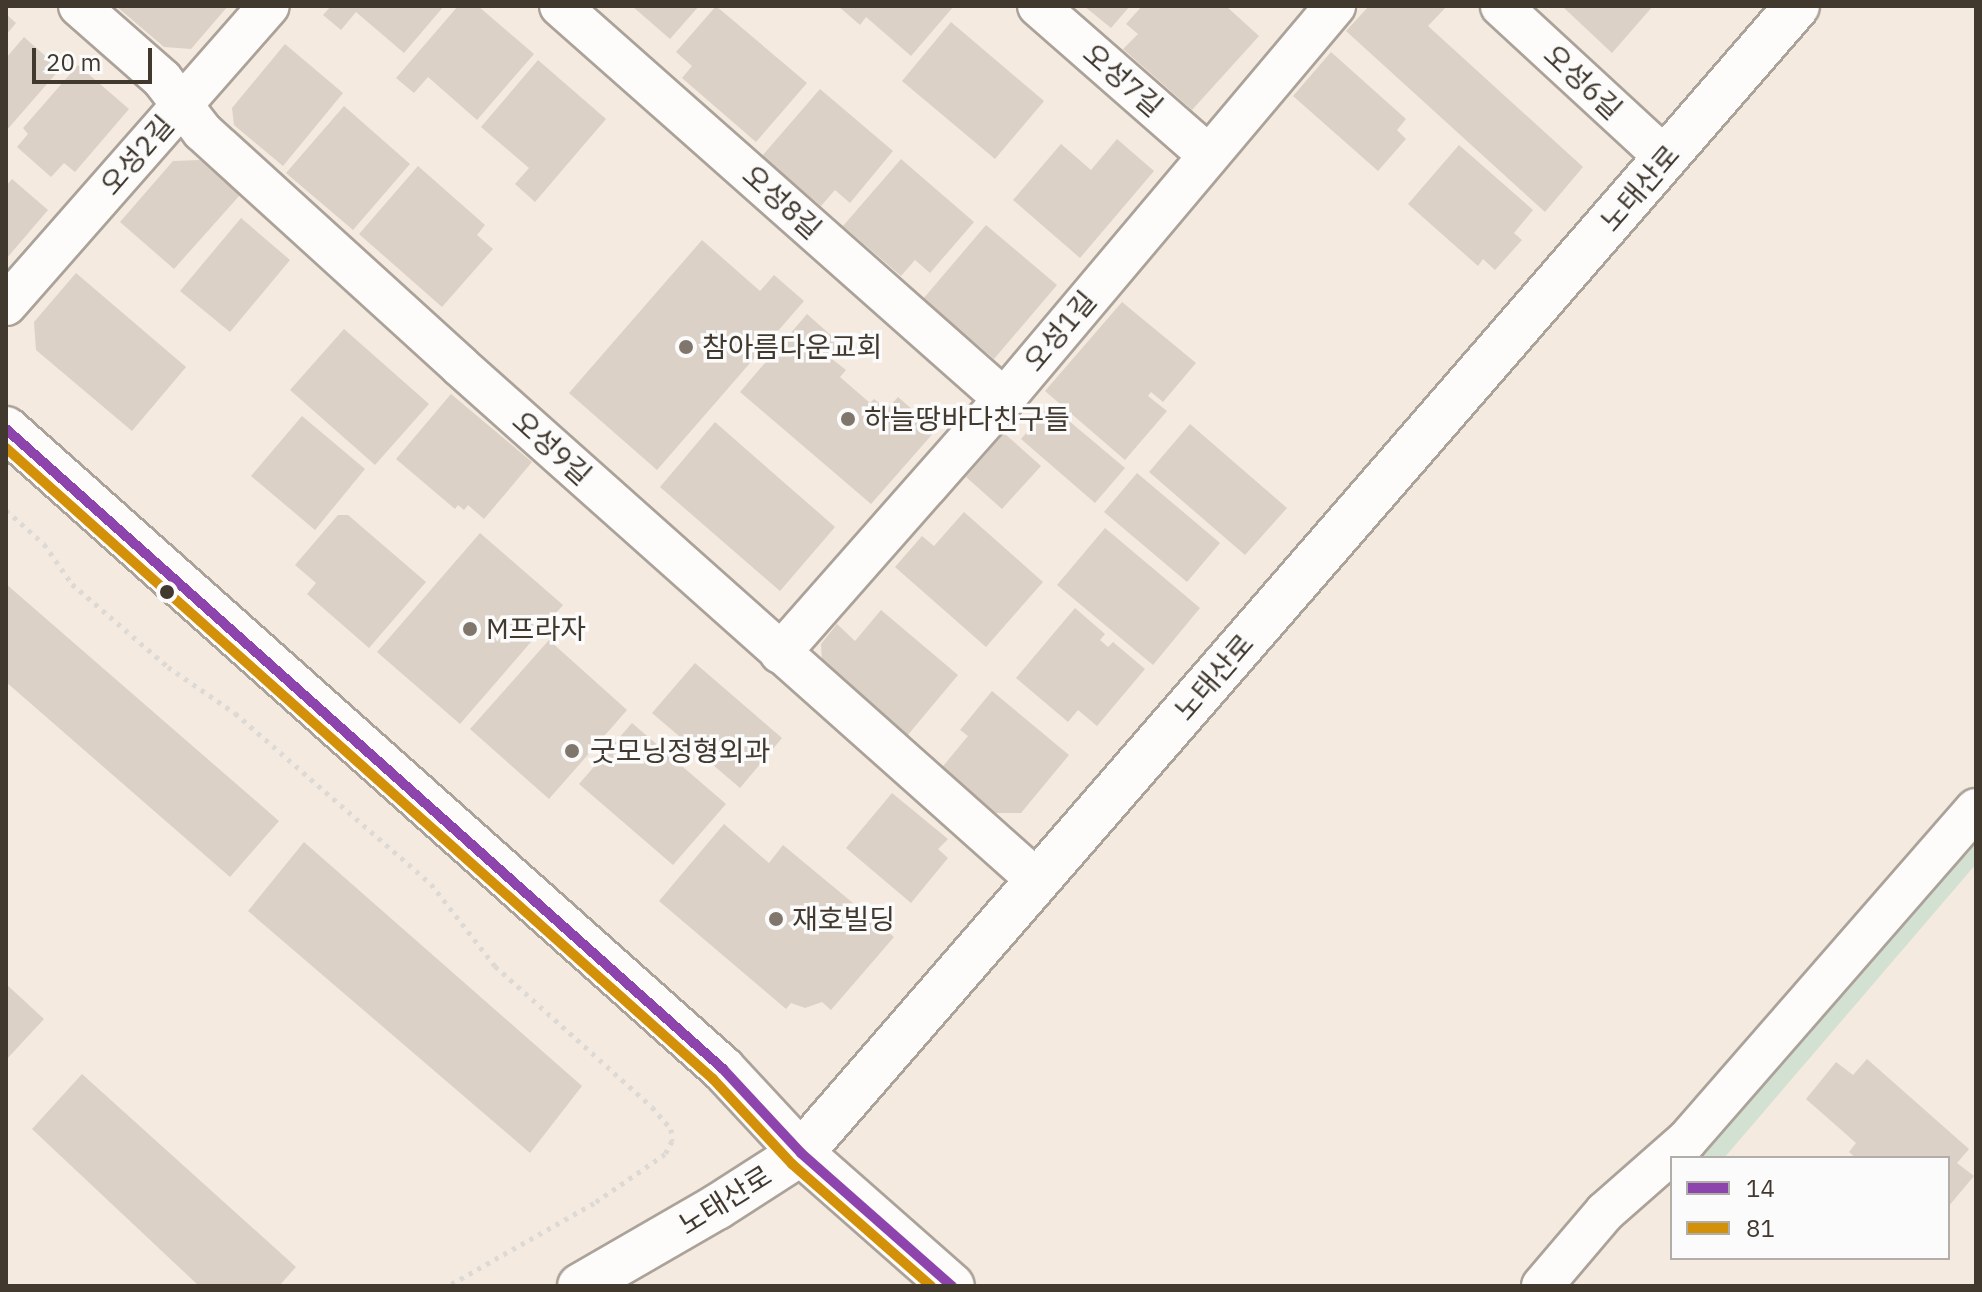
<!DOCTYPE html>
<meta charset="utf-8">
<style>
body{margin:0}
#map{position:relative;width:1982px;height:1292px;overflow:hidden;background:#f5eadf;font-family:"IBM Plex Sans","Noto Sans KR",sans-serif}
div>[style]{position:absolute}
.green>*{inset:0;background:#d2e1d2}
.building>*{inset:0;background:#dcd1c6}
.path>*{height:5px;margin-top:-2.5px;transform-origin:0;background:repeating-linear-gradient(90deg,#dddad6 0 4px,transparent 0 10px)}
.roads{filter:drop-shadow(2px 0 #aba29a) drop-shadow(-2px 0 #aba29a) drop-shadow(0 2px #aba29a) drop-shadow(0 -2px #aba29a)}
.minor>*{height:40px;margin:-20px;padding:0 20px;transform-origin:20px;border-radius:20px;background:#fefcfa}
.tertiary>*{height:44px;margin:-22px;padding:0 22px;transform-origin:22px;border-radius:22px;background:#fefcfa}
.bus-1>*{height:10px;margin:-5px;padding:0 5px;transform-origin:5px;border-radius:5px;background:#8e44ad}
.bus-2>*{height:10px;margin:-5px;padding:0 5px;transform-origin:5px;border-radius:5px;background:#d39009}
.dots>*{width:22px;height:22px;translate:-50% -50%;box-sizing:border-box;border:4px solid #fbfbfb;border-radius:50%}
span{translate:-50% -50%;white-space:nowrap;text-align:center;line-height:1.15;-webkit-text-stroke:7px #fbfbfb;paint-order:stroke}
.street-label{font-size:28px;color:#41382e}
.poi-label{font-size:28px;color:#41382e}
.left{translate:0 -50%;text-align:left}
.frame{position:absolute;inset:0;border:8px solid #41382e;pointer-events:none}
.legend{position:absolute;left:1670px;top:1156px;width:280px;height:104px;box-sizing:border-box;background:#fbfbfb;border:2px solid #b1ada9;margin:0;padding:10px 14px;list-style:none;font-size:24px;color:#41382e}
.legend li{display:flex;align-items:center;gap:16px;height:40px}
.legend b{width:40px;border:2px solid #b1ada9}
.scale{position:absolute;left:32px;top:48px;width:120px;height:36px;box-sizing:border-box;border:4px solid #41382e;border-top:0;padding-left:10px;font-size:24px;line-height:28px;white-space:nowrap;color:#41382e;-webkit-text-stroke:6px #fbfbfb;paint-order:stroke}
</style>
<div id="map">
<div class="green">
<div style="clip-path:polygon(1976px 841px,1976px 864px,1724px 1158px,1701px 1158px)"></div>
</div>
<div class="building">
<div style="clip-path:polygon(116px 6px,228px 6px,191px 49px,164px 47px)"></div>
<div style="clip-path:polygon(331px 6px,444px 6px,404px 53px,356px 12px,341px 30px,323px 15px)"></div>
<div style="clip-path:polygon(458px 6px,478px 6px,534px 54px,477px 120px,428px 77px,414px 93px,396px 78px)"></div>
<div style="clip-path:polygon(632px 6px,699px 6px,670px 39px)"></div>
<div style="clip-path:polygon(716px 6px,807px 83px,756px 142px,682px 78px,692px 66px,676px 52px)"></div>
<div style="clip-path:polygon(838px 6px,954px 6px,911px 56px,866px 17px,860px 25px)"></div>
<div style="clip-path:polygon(1084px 6px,1130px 6px,1111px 28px)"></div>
<div style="clip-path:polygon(1142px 6px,1226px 6px,1259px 36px,1192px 110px,1123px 49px,1138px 34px,1126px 24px)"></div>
<div style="clip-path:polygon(1369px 6px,1447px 6px,1428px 26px,1583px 167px,1545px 212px,1346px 31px)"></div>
<div style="clip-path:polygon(1562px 6px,1653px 6px,1612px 53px)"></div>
<div style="clip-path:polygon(6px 14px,16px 23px,6px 35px)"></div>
<div style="clip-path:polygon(951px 22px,1044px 101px,995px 159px,902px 81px)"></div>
<div style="clip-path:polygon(24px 37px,60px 69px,6px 131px,6px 58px)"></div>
<div style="clip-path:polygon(285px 44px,343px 93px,283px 166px,234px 125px,232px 108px)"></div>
<div style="clip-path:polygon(1331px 52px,1406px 119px,1397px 130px,1406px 139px,1378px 171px,1293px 96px)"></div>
<div style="clip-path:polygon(538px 60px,606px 119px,535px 202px,515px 184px,529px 168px,481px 127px)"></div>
<div style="clip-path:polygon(78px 65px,129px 109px,75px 172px,64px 163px,51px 177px,17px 147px,28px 134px,23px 128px)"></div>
<div style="clip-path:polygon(820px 89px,893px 151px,850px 203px,835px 190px,821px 206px,762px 156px)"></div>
<div style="clip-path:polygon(344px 106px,410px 164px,353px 230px,286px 173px)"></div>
<div style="clip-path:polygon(1117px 139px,1154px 171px,1080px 258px,1013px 200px,1061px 144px,1091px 170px)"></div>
<div style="clip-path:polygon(1459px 145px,1533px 210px,1514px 233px,1522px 240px,1495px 270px,1483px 259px,1478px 266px,1408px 204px)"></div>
<div style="clip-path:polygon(901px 159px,974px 222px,930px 273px,915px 260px,901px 276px,843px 226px)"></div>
<div style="clip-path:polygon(200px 160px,240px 195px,174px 269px,120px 222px,173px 161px)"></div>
<div style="clip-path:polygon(418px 166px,485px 225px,477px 235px,493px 249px,442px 307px,359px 234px)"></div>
<div style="clip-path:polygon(12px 179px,48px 210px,6px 259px,6px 186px)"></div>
<div style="clip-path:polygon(241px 218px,290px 260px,230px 332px,180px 291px)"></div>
<div style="clip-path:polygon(986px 225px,1057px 285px,994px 359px,923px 299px)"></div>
<div style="clip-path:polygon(702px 240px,760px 291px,774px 275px,804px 301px,657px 470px,569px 393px)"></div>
<div style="clip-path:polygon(76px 273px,186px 367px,132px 431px,36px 350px,34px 322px)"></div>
<div style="clip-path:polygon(1122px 302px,1196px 363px,1163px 402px,1151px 392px,1148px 396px,1167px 411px,1125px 460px,1045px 391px)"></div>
<div style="clip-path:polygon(807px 314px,844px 347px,832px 359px,846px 370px,840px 377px,870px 403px,874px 399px,887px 409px,898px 397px,936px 430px,871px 504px,740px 392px)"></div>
<div style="clip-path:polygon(344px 329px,429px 404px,375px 465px,290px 390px)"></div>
<div style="clip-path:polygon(451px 394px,532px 462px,484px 519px,468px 505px,464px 510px,458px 505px,455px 509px,396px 459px)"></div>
<div style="clip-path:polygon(1050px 405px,1125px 468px,1095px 503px,1021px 439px)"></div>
<div style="clip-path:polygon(302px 416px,365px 469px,315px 530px,251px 476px)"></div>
<div style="clip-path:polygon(715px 422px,835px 527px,780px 591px,660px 487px)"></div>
<div style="clip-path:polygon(1190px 424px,1287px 508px,1245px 555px,1149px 472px)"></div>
<div style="clip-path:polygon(1004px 433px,1041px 466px,1002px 509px,966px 477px)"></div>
<div style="clip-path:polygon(1137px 473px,1220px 543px,1187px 582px,1104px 512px)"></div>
<div style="clip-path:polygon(964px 512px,1043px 582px,986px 647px,895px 567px,922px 536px,934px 546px)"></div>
<div style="clip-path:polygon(338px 515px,348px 515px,426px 582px,369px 648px,307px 594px,316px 583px,295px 565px)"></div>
<div style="clip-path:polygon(1105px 528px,1200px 608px,1153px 665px,1057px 585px)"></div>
<div style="clip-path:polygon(480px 533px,563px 605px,460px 724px,377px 652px)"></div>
<div style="clip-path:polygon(6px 584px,279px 821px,230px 877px,6px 682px)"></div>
<div style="clip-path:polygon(1075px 608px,1105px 634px,1100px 640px,1108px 647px,1113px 642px,1145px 669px,1097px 726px,1078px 710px,1068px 722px,1016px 678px)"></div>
<div style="clip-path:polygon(881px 610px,958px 675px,907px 736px,822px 662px,821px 644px,837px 624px,855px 641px)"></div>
<div style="clip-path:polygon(549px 640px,627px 710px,549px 799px,470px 729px)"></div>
<div style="clip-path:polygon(695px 663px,782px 738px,740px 788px,652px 713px)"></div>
<div style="clip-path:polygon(992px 691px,1069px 755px,1021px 813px,990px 813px,939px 771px,968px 736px,960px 730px)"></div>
<div style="clip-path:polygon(632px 723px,726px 804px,673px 865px,579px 784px)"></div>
<div style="clip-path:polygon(892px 793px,948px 839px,938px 849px,948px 858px,911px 903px,846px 848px)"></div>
<div style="clip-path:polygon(724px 824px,769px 863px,783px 845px,894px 937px,831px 1010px,822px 1002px,805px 1008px,791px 1003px,786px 1009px,659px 901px)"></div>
<div style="clip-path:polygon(304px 842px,582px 1086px,530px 1153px,248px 911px)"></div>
<div style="clip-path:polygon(6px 984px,44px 1019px,6px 1060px)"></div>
<div style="clip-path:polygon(1867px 1059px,1969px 1149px,1957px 1163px,1974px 1176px,1948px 1207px,1948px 1158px,1856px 1158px,1849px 1152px,1856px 1143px,1806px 1099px,1836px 1062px,1853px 1075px)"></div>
<div style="clip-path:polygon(82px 1074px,296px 1267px,279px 1286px,199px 1286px,32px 1129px)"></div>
</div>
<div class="path">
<div style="left:6px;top:510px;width:51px;rotate:41.8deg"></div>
<div style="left:44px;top:544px;width:49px;rotate:55deg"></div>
<div style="left:72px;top:584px;width:127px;rotate:40.8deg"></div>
<div style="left:168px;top:667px;width:81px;rotate:34.5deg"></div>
<div style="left:235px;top:713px;width:260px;rotate:41.1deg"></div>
<div style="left:431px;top:884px;width:104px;rotate:52deg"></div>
<div style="left:495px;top:966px;width:211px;rotate:41.9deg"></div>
<div style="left:652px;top:1107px;width:29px;rotate:49deg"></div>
<div style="left:671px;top:1129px;width:12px;rotate:85deg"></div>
<div style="left:672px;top:1141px;width:15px;rotate:118deg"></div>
<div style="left:665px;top:1154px;width:86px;rotate:145.4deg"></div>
<div style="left:594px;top:1203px;width:168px;rotate:150.4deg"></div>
</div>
<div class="roads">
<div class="minor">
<div style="left:79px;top:6px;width:111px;rotate:41.3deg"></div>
<div style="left:162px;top:79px;width:66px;rotate:52.4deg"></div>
<div style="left:202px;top:131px;width:349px;rotate:42.3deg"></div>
<div style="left:460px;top:366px;width:773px;rotate:41.7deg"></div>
<div style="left:560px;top:6px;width:593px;rotate:41.51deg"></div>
<div style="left:1038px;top:6px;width:226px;rotate:41.2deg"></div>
<div style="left:1501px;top:6px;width:224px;rotate:42.7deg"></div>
<div style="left:6px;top:305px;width:398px;rotate:-48.7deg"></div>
<div style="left:780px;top:653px;width:339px;rotate:-48.6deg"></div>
<div style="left:1004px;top:399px;width:514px;rotate:-49.89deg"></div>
<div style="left:1542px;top:1286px;width:97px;rotate:-49.6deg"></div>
<div style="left:1605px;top:1212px;width:109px;rotate:-41.3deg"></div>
<div style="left:1687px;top:1140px;width:439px;rotate:-48.9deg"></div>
</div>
<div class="tertiary">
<div style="left:6px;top:429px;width:961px;rotate:41.75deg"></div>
<div style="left:723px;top:1069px;width:115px;rotate:47.1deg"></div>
<div style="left:801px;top:1153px;width:201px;rotate:41.4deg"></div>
<div style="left:580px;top:1286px;width:158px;rotate:-30deg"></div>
<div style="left:717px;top:1207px;width:100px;rotate:-32.7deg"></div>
<div style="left:801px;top:1153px;width:1519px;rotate:-49.03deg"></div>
</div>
</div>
<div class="bus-1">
<div style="left:6px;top:429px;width:961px;rotate:41.75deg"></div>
<div style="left:723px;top:1069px;width:115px;rotate:47.1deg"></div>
<div style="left:801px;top:1153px;width:201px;rotate:41.4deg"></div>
</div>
<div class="bus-2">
<div style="left:6px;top:448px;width:948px;rotate:41.75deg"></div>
<div style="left:713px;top:1079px;width:116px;rotate:47.1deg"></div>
<div style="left:792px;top:1164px;width:185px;rotate:41.3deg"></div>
</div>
<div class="dots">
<div style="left:686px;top:347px;background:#80766c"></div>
<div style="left:848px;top:419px;background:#80766c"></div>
<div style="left:167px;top:592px;background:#41382e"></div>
<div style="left:470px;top:629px;background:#80766c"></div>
<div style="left:572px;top:751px;background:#80766c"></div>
<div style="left:776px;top:919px;background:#80766c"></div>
</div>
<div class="street-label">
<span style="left:1123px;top:80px;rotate:41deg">오성7길</span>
<span style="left:1583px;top:82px;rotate:43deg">오성6길</span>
<span style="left:137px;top:155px;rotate:-49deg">오성2길</span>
<span style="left:1640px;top:188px;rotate:-49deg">노태산로</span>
<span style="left:782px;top:202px;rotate:42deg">오성8길</span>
<span style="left:1060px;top:331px;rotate:-50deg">오성1길</span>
<span style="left:552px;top:448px;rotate:42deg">오성9길</span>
<span style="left:1214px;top:677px;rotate:-49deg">노태산로</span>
<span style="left:725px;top:1200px;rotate:-32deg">노태산로</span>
</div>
<div class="poi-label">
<span class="left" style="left:702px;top:347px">참아름다운교회</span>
<span class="left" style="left:864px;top:419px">하늘땅바다친구들</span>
<span class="left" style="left:486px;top:629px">M프라자</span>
<span class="left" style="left:590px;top:751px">굿모닝정형외과</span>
<span class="left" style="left:792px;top:919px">재호빌딩</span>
</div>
<div class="frame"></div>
<ul class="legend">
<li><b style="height:10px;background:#8e44ad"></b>14</li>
<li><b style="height:10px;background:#d39009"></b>81</li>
</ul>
<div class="scale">20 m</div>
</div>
